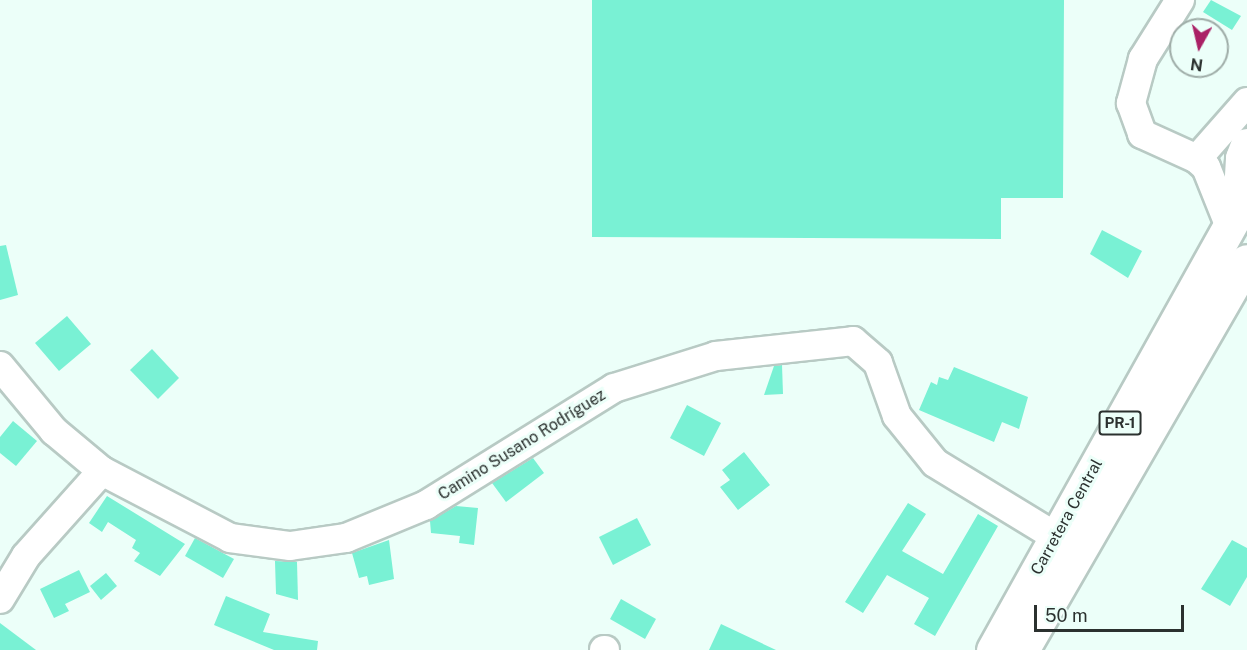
<!DOCTYPE html>
<meta charset="utf-8">
<style>
body{margin:0}
#map{position:relative;width:1247px;height:650px;overflow:hidden;background:#ecfff9;font-family:"Public Sans",sans-serif}
div>[style]{position:absolute}
.building>*{inset:0;background:#79f1d4}
.roads{filter:drop-shadow(2px 0 #b8cac4) drop-shadow(-2px 0 #b8cac4) drop-shadow(0 2px #b8cac4) drop-shadow(0 -2px #b8cac4)}
.minor>*{height:28px;margin:-14px;padding:0 14px;transform-origin:14px;border-radius:14px;background:#fff}
.highway>*{height:33px;margin:-16.5px;padding:0 16.5px;transform-origin:16.5px;border-radius:16.5px;background:#fff}
span{translate:-50% -50%;white-space:nowrap;text-align:center;line-height:1.15;-webkit-text-stroke:6px #ecfff9;paint-order:stroke}
.shield-label span{padding:2px 4px;background:#ecfff9;border:2px solid;border-radius:4px;-webkit-text-stroke-width:0}
.shield-label{font-size:15px;color:#2b312f;font-weight:700}
.street-label{font-size:16px;color:#2b312f}
.north{position:absolute;left:1169px;top:18px;width:60px;height:60px;box-sizing:border-box;background:#ecfff9;border:2px solid #9fada8;border-radius:50%;rotate:188deg;font-size:16px;font-weight:700;line-height:24px;text-align:center;color:#2b312f}
.north::after{content:'';display:block;margin:auto;width:21px;height:27px;background:#aa2166;clip-path:polygon(50% 0,100% 100%,50% 72%,0 100%)}
.scale{position:absolute;left:1034px;top:605px;width:150px;height:27px;box-sizing:border-box;border:3px solid #2b312f;border-top:0;padding-left:8px;font-size:18px;line-height:21px;white-space:nowrap;color:#2b312f;-webkit-text-stroke:4px #ecfff9;paint-order:stroke}
</style>
<div id="map">
<div class="building">
<div style="clip-path:polygon(592px 0,1064px 0,1063px 198px,1001px 198px,1001px 239px,592px 237px)"></div>
<div style="clip-path:polygon(1211px 0,1241px 16px,1232px 30px,1203px 12px)"></div>
<div style="clip-path:polygon(1102px 230px,1142px 251px,1128px 278px,1090px 254px)"></div>
<div style="clip-path:polygon(6px 245px,18px 295px,0 300px,0 246px)"></div>
<div style="clip-path:polygon(67px 316px,91px 344px,59px 371px,35px 343px)"></div>
<div style="clip-path:polygon(152px 349px,179px 378px,158px 399px,130px 370px)"></div>
<div style="clip-path:polygon(782px 365px,783px 394px,764px 395px,774px 366px)"></div>
<div style="clip-path:polygon(954px 367px,1028px 397px,1019px 429px,1002px 422px,994px 442px,919px 410px,931px 382px,937px 385px,939px 377px,948px 380px)"></div>
<div style="clip-path:polygon(687px 405px,721px 423px,704px 456px,670px 438px)"></div>
<div style="clip-path:polygon(13px 421px,37px 441px,16px 466px,0 453px,0 437px)"></div>
<div style="clip-path:polygon(744px 452px,770px 485px,738px 510px,720px 487px,730px 480px,722px 470px)"></div>
<div style="clip-path:polygon(533px 458px,544px 473px,506px 502px,492px 483px)"></div>
<div style="clip-path:polygon(107px 496px,185px 544px,160px 576px,134px 561px,140px 553px,132px 548px,136px 540px,108px 522px,102px 532px,89px 523px)"></div>
<div style="clip-path:polygon(908px 503px,926px 514px,902px 551px,943px 574px,978px 514px,998px 526px,935px 636px,914px 624px,929px 598px,887px 575px,863px 613px,845px 602px)"></div>
<div style="clip-path:polygon(456px 506px,478px 508px,474px 545px,459px 543px,460px 536px,431px 533px,430px 521px)"></div>
<div style="clip-path:polygon(637px 518px,651px 545px,613px 565px,599px 537px)"></div>
<div style="clip-path:polygon(195px 538px,234px 559px,223px 578px,185px 556px)"></div>
<div style="clip-path:polygon(389px 540px,394px 579px,369px 585px,367px 576px,359px 578px,352px 553px)"></div>
<div style="clip-path:polygon(1232px 540px,1247px 548px,1247px 577px,1230px 606px,1201px 589px)"></div>
<div style="clip-path:polygon(275px 561px,297px 562px,298px 600px,276px 594px)"></div>
<div style="clip-path:polygon(79px 570px,90px 592px,65px 604px,69px 611px,54px 618px,40px 589px)"></div>
<div style="clip-path:polygon(106px 573px,117px 586px,101px 600px,90px 586px)"></div>
<div style="clip-path:polygon(226px 596px,270px 614px,263px 632px,318px 641px,317px 650px,274px 650px,214px 625px)"></div>
<div style="clip-path:polygon(621px 599px,656px 619px,645px 639px,610px 619px)"></div>
<div style="clip-path:polygon(0 623px,36px 650px,0 650px)"></div>
<div style="clip-path:polygon(721px 624px,776px 650px,709px 650px)"></div>
</div>
<div class="roads">
<div class="minor">
<div style="left:1180px;top:0;width:70px;rotate:122.1deg"></div>
<div style="left:1143px;top:59px;width:46px;rotate:105.3deg"></div>
<div style="left:1131px;top:103px;width:33px;rotate:70deg"></div>
<div style="left:1142px;top:134px;width:60px;rotate:24.4deg"></div>
<div style="left:1197px;top:159px;width:12px;rotate:42deg"></div>
<div style="left:1206px;top:167px;width:65px;rotate:68.2deg"></div>
<div style="left:1197px;top:159px;width:76px;rotate:-48.7deg"></div>
<div style="left:0;top:366px;width:85px;rotate:50.3deg"></div>
<div style="left:54px;top:431px;width:62px;rotate:39.8deg"></div>
<div style="left:102px;top:471px;width:144px;rotate:27.6deg"></div>
<div style="left:230px;top:538px;width:61px;rotate:7.6deg"></div>
<div style="left:290px;top:546px;width:57px;rotate:-8.1deg"></div>
<div style="left:346px;top:538px;width:87px;rotate:-22.4deg"></div>
<div style="left:426px;top:505px;width:221px;rotate:-31.9deg"></div>
<div style="left:614px;top:388px;width:107px;rotate:-17.4deg"></div>
<div style="left:716px;top:356px;width:138px;rotate:-6.2deg"></div>
<div style="left:853px;top:341px;width:33px;rotate:41deg"></div>
<div style="left:878px;top:363px;width:56px;rotate:70.3deg"></div>
<div style="left:897px;top:416px;width:60px;rotate:51deg"></div>
<div style="left:935px;top:463px;width:142px;rotate:31.4deg"></div>
<div style="left:0;top:599px;width:50px;rotate:-58.8deg"></div>
<div style="left:26px;top:556px;width:114px;rotate:-48.2deg"></div>
<div style="left:604px;top:650px;width:1px"></div>
</div>
<div class="highway">
<div style="left:1239px;top:209px;width:51px;rotate:-86.6deg"></div>
<div style="left:1242px;top:158px;width:14px;rotate:-69deg"></div>
<div style="left:993px;top:650px;width:521px;rotate:-60.83deg"></div>
<div style="left:1022px;top:650px;width:449px;rotate:-60deg"></div>
</div>
</div>
<div class="shield-label">
<span style="left:1120px;top:423px">PR-1</span>
</div>
<div class="street-label">
<span style="left:522px;top:445px;rotate:-32deg">Camino Susano Rodríguez</span>
<span style="left:1067px;top:517px;rotate:-61deg">Carretera Central</span>
</div>
<div class="north">N</div>
<div class="scale">50 m</div>
</div>
